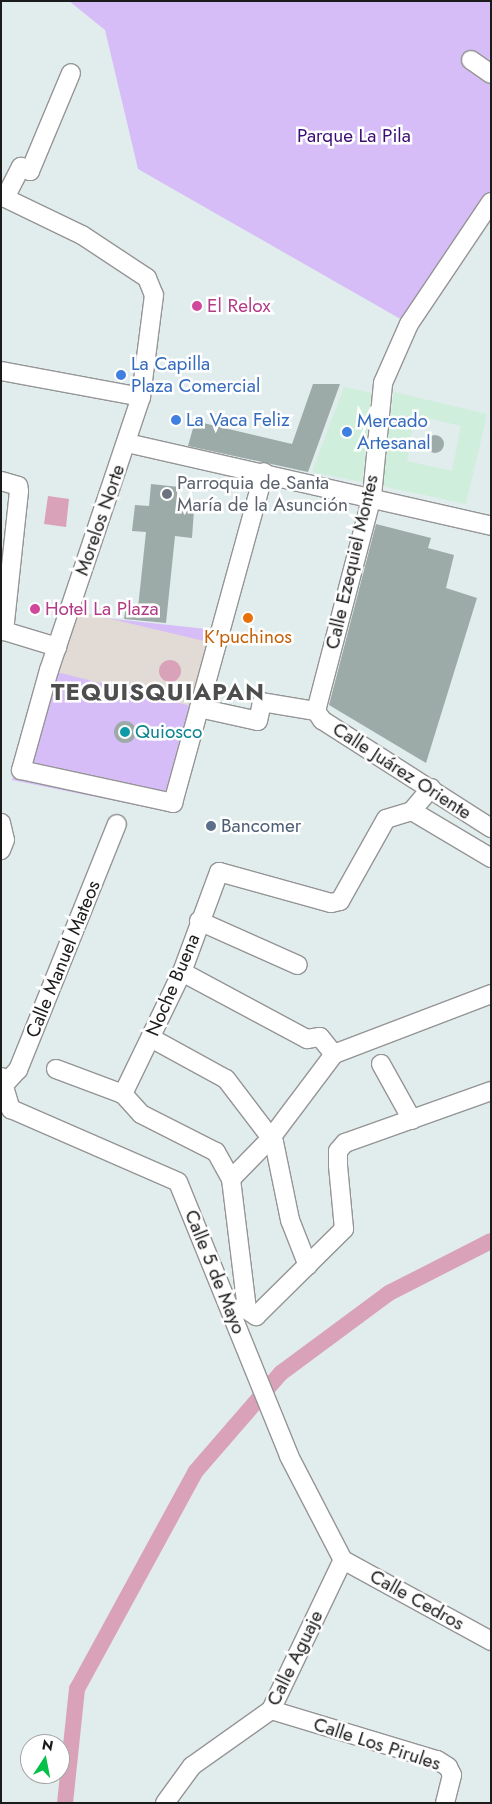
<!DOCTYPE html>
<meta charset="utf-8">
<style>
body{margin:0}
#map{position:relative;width:492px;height:1804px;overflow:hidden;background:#e1eced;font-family:Jost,sans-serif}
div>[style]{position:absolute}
.commercial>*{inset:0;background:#d0eedc}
.park>*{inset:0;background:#d7bdf7}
.plaza>*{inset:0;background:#e2dad5}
.water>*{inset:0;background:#daa2b9}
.round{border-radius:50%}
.canal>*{height:16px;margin:-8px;padding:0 8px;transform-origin:8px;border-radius:8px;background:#daa2b9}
.building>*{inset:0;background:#9daba8}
.roads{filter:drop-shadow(1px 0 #959595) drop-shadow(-1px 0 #959595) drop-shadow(0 1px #959595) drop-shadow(0 -1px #959595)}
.minor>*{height:18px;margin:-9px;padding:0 9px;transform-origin:9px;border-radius:9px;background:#fff}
.dots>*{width:14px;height:14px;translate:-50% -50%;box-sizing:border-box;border:2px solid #fff;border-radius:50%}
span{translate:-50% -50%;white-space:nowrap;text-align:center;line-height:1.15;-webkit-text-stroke:5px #fff;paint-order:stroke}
.park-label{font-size:19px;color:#3c0e75}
.hotel-label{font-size:19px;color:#b23c85}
.left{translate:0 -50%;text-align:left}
.shop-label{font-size:19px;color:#366cbe}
.worship-label{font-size:19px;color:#5b616d}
.street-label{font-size:19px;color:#1b1b1b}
.food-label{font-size:19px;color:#c56008}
.culture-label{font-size:19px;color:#0d838f}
.service-label{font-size:19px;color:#4e5e75}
.district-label{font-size:24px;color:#4e4e4e;font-weight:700;letter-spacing:1px}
.frame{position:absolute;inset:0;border:2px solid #1b1b1b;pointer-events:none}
.north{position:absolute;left:20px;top:1734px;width:50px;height:50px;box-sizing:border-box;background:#fff;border:1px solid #a4a4a4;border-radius:50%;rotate:11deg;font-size:14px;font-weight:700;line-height:20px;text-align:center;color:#1b1b1b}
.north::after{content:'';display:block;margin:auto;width:18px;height:22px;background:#05c14a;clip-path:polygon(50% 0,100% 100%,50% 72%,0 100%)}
</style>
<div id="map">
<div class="commercial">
<div style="clip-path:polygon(344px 387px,372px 393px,362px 482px,312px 472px)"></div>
<div style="clip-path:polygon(evenodd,394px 392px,487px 414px,466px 504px,382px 486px,394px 392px,415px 415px,461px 426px,452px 471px,407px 461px,415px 415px)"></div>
</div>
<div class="park">
<div style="clip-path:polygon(69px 1px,491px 1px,491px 194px,404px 321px,138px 169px,105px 30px)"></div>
<div style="clip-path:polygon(69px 614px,215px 630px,175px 813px,12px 780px)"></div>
</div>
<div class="plaza">
<div style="clip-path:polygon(69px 609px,217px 644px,199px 708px,49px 670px)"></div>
</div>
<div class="water">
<div style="clip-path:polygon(48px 496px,69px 499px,66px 527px,44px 524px)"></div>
<div class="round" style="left:159px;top:660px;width:22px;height:22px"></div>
</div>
<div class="canal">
<div style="left:65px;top:1803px;width:115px;rotate:-84deg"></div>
<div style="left:77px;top:1689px;width:248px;rotate:-61.4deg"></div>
<div style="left:196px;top:1471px;width:130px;rotate:-49.1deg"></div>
<div style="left:281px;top:1373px;width:134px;rotate:-36.5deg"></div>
<div style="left:389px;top:1293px;width:114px;rotate:-27deg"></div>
</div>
<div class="building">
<div style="clip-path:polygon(313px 384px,340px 384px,308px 472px,188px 446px,195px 421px,292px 444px)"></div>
<div class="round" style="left:426px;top:435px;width:18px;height:18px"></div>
<div style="clip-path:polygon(151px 484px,179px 487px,177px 509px,194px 510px,192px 538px,175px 536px,166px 623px,124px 619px,126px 607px,138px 608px,146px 532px,132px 531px,135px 505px,149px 506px)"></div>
<div style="clip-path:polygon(376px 524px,431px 538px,428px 548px,454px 555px,446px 588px,477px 598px,426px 763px,329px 705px)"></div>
<div class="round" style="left:114px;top:721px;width:22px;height:22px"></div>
</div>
<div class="roads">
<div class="minor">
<div style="left:471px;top:60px;width:24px;rotate:35deg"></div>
<div style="left:1px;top:196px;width:90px;rotate:25.7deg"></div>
<div style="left:82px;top:235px;width:78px;rotate:33.5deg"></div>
<div style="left:147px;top:278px;width:18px;rotate:68deg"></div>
<div style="left:154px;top:295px;width:103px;rotate:97.3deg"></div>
<div style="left:141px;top:397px;width:288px;rotate:108.6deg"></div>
<div style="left:49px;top:670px;width:104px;rotate:105.6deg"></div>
<div style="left:21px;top:770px;width:156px;rotate:12.2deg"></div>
<div style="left:173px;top:803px;width:343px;rotate:-74.6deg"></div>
<div style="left:5px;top:198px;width:35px;rotate:-63deg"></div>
<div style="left:21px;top:167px;width:10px;rotate:24deg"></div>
<div style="left:30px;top:171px;width:106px;rotate:-67.3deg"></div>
<div style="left:1px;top:371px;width:142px;rotate:10.5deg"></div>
<div style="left:127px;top:443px;width:373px;rotate:12.8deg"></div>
<div style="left:1px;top:481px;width:18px;rotate:16deg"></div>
<div style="left:18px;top:486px;width:5px;rotate:79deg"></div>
<div style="left:19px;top:491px;width:141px;rotate:96.1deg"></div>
<div style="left:1px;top:630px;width:59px;rotate:16.9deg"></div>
<div style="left:199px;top:708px;width:60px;rotate:12.4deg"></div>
<div style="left:258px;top:721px;width:19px;rotate:-78deg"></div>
<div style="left:262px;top:702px;width:55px;rotate:9.5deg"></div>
<div style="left:316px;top:711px;width:222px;rotate:-75.4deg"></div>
<div style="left:372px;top:496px;width:114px;rotate:-84.4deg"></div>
<div style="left:383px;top:383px;width:64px;rotate:-66.2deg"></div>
<div style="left:409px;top:324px;width:147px;rotate:-56.1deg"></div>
<div style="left:316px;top:711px;width:11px;rotate:56deg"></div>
<div style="left:322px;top:720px;width:201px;rotate:32.6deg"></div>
<div style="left:431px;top:788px;width:30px;rotate:130deg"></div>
<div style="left:412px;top:811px;width:27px;rotate:163deg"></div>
<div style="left:386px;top:819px;width:94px;rotate:119.3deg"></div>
<div style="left:340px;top:901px;width:9px;rotate:167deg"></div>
<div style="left:331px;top:903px;width:116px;rotate:-164.5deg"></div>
<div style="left:219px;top:872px;width:107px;rotate:110.3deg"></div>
<div style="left:182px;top:972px;width:136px;rotate:115.8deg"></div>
<div style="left:123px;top:1094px;width:27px;rotate:48deg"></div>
<div style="left:141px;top:1114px;width:84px;rotate:26.9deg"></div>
<div style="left:216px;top:1152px;width:31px;rotate:61deg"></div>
<div style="left:231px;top:1179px;width:132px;rotate:83deg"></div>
<div style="left:247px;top:1310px;width:11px;rotate:34deg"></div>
<div style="left:256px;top:1316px;width:124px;rotate:-44.7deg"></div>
<div style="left:344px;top:1229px;width:64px;rotate:-95.4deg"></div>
<div style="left:338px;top:1165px;width:14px;rotate:-90deg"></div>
<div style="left:338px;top:1151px;width:11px;rotate:-49deg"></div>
<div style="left:345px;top:1143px;width:155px;rotate:-19.6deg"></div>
<div style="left:412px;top:811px;width:92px;rotate:30.7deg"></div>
<div style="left:1px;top:823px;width:17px;rotate:77deg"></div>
<div style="left:5px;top:840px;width:11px;rotate:112deg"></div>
<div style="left:199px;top:921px;width:108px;rotate:24deg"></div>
<div style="left:182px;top:972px;width:142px;rotate:28.2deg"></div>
<div style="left:307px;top:1039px;width:13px;rotate:-9deg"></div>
<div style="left:320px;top:1037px;width:22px;rotate:51deg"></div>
<div style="left:151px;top:1038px;width:85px;rotate:28.7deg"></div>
<div style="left:226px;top:1079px;width:79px;rotate:52.7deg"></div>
<div style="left:274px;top:1142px;width:80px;rotate:78.4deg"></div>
<div style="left:290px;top:1220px;width:49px;rotate:68.6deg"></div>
<div style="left:334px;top:1054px;width:168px;rotate:-20.9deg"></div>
<div style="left:381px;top:1064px;width:64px;rotate:61deg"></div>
<div style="left:56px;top:1069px;width:72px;rotate:20.5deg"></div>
<div style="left:1px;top:1077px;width:34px;rotate:73deg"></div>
<div style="left:11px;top:1109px;width:182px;rotate:23.6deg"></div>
<div style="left:178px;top:1182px;width:296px;rotate:67.9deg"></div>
<div style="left:289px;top:1456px;width:117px;rotate:62.6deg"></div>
<div style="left:1px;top:1088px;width:25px;rotate:-47deg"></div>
<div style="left:18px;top:1070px;width:265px;rotate:-68.1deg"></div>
<div style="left:231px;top:1179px;width:57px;rotate:-45.7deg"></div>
<div style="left:271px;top:1138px;width:105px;rotate:-53.1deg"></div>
<div style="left:343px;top:1560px;width:169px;rotate:28.7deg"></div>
<div style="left:271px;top:1710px;width:173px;rotate:16.8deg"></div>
<div style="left:437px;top:1760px;width:13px;rotate:32deg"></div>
<div style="left:448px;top:1767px;width:9px;rotate:63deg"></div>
<div style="left:452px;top:1775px;width:29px;rotate:104deg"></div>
<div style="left:165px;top:1803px;width:46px;rotate:-53.9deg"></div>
<div style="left:192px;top:1766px;width:97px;rotate:-35.3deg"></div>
<div style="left:271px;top:1710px;width:166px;rotate:-64.4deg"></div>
</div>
</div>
<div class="dots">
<div style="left:197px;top:306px;background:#d1479c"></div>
<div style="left:121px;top:375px;background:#3f7fe0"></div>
<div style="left:176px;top:420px;background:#3f7fe0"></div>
<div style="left:347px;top:432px;background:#3f7fe0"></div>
<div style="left:167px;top:494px;background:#6b7280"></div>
<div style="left:35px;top:609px;background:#d1479c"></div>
<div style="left:248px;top:618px;background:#e8710a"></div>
<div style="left:125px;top:732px;background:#0f9aa8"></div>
<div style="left:211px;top:826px;background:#5c6f8a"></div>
</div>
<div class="park-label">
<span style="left:354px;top:136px">Parque La Pila</span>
</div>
<div class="hotel-label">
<span class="left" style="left:207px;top:306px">El Relox</span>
<span class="left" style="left:45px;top:609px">Hotel La Plaza</span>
</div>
<div class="shop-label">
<span class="left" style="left:131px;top:375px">La Capilla<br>Plaza Comercial</span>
<span class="left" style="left:186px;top:420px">La Vaca Feliz</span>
<span class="left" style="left:357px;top:432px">Mercado<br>Artesanal</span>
</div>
<div class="worship-label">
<span class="left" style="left:177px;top:494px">Parroquia de Santa<br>María de la Asunción</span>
</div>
<div class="street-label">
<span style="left:100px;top:520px;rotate:-71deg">Morelos Norte</span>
<span style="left:352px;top:562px;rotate:-77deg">Calle Ezequiel Montes</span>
<span style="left:402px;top:771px;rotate:33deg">Calle Juárez Oriente</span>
<span style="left:63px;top:959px;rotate:-68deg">Calle Manuel Mateos</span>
<span style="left:173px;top:985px;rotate:-67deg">Noche Buena</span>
<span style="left:215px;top:1272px;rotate:68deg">Calle 5 de Mayo</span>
<span style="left:417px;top:1600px;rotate:29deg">Calle Cedros</span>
<span style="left:295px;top:1658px;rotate:-64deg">Calle Aguaje</span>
<span style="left:377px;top:1744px;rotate:18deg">Calle Los Pirules</span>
</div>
<div class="food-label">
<span style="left:248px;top:637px">K'puchinos</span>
</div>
<div class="culture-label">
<span class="left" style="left:135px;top:732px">Quiosco</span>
</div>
<div class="service-label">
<span class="left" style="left:221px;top:826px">Bancomer</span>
</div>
<div class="district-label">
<span style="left:158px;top:692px">TEQUISQUIAPAN</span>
</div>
<div class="frame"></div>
<div class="north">N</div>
</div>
